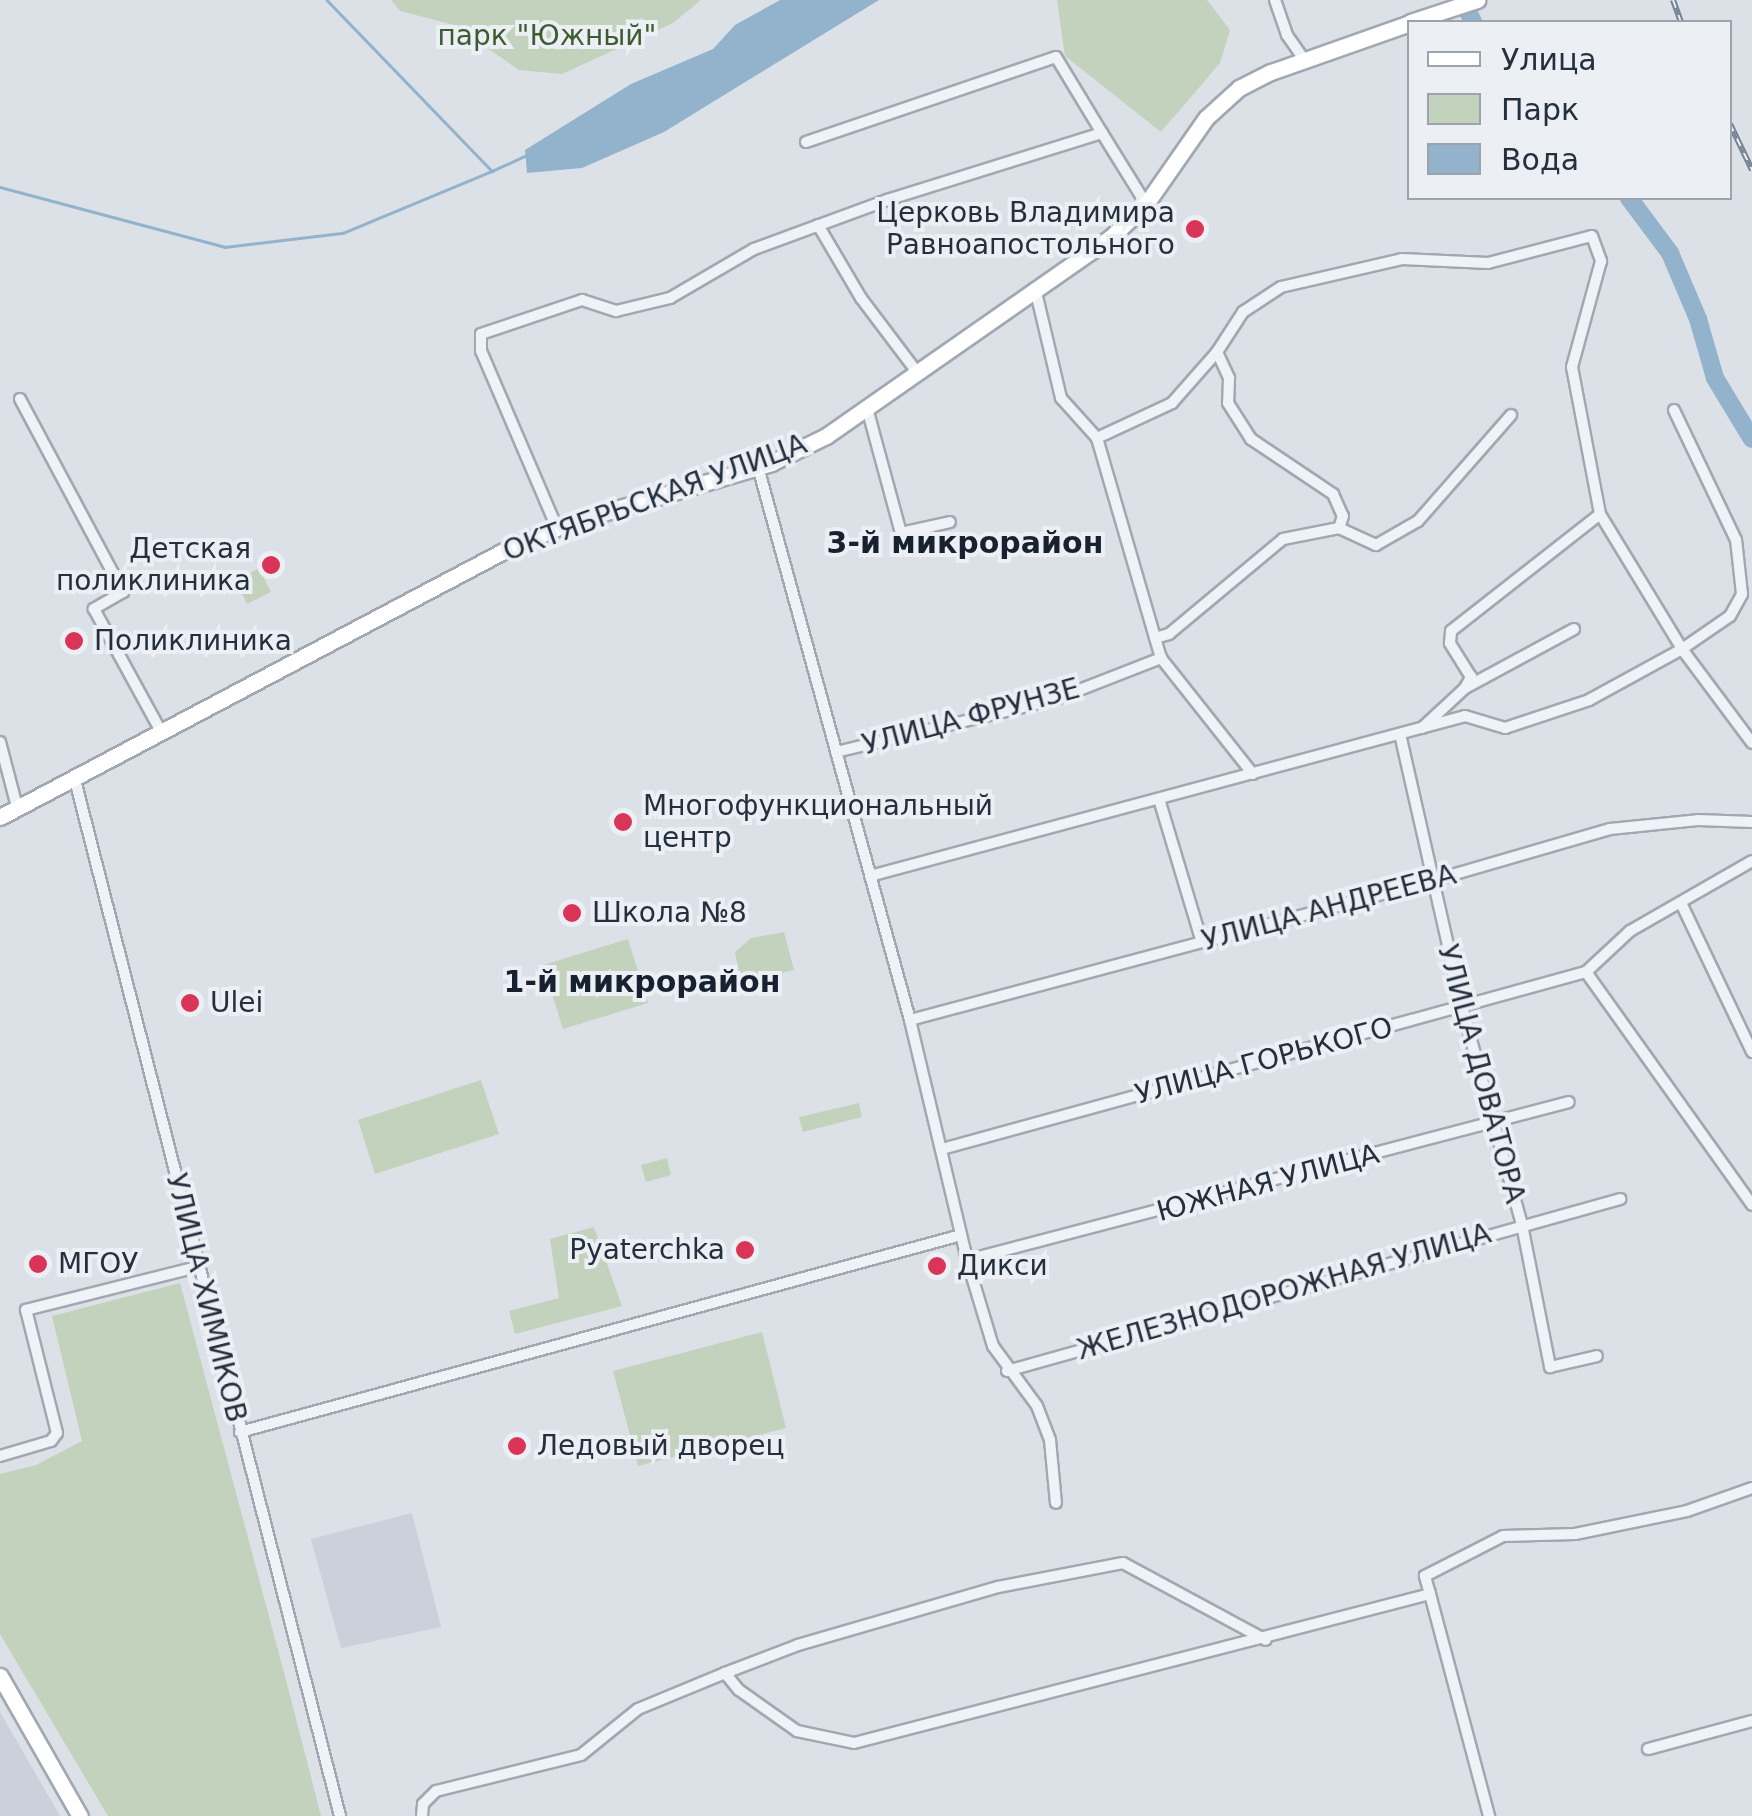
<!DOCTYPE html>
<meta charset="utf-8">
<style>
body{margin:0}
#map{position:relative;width:1752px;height:1816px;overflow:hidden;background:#dce1e8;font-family:"DejaVu Sans",sans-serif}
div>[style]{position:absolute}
.built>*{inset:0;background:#cad1da}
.green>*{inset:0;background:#c3d2bc}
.water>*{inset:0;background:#93b2cc}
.stream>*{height:2.5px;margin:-1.25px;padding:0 1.25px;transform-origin:1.25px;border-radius:1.25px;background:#93b2cc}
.river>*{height:18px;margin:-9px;padding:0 9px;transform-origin:9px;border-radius:9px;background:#93b2cc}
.roads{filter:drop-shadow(2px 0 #a1a8b2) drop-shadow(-2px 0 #a1a8b2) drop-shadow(0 2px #a1a8b2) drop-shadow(0 -2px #a1a8b2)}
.minor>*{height:10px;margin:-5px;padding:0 5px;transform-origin:5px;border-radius:5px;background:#eff2f6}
.secondary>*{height:15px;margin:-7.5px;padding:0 7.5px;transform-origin:7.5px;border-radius:7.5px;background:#fff}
.rail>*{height:6px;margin-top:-3px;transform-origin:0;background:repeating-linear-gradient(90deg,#ecf0f5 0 8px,#748293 0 16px);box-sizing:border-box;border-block:2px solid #748293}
.dots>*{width:28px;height:28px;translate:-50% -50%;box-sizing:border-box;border:5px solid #ecf0f5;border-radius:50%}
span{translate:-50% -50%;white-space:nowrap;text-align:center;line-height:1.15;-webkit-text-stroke:8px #ecf0f5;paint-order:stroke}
.park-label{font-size:28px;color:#3c5c31}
.poi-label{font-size:28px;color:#25303f}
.right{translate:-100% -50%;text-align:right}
.left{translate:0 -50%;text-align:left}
.street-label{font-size:28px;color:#25303f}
.neighbourhood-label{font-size:30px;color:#172130;font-weight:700}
.legend{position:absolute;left:1407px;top:20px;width:325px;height:180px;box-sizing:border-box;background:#ecf0f5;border:2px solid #9ca3ac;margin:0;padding:12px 18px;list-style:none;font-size:30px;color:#25303f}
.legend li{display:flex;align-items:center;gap:20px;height:50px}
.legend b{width:50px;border:2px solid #9ca3ac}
</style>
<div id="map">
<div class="built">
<div style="clip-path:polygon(412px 1513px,441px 1627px,341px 1648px,311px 1539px)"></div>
<div style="clip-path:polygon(0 1712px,60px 1816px,0 1816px)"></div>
</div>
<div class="green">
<div style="clip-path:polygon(391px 0,701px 0,673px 23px,562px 74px,519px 70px,454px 25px,400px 11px)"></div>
<div style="clip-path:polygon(1057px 0,1207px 0,1230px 30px,1220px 63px,1161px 132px,1065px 56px)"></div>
<div style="clip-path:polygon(259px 568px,271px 592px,247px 604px,236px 581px)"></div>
<div style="clip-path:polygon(784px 932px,794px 970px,741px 983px,735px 952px,751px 938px)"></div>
<div style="clip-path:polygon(628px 939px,648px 1003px,563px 1029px,543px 965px)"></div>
<div style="clip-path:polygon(481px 1080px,499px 1134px,375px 1174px,358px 1120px)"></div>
<div style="clip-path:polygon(859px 1103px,862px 1117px,803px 1132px,799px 1117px)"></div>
<div style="clip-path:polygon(667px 1158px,671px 1175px,646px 1182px,641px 1165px)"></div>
<div style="clip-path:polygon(594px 1227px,622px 1306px,515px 1334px,509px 1311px,559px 1298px,550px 1239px)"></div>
<div style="clip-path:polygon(180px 1283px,285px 1676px,321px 1816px,108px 1816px,0 1634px,0 1474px,36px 1465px,82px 1441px,52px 1316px)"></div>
<div style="clip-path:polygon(762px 1332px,786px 1428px,638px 1466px,613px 1371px)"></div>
</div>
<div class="water">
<div style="clip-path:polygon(780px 0,879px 0,664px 132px,582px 168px,527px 173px,525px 150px,631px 84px,713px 49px,735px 25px)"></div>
</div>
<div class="stream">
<div style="left:327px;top:0;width:238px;rotate:46deg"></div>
<div style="left:492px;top:171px;width:41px;rotate:-24.7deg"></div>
<div style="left:0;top:187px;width:233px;rotate:14.9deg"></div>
<div style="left:225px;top:247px;width:119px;rotate:-6.8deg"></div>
<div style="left:343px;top:233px;width:161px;rotate:-22.6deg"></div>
</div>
<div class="river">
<div style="left:1462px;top:0;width:25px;rotate:63deg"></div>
<div style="left:1629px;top:198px;width:69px;rotate:53.3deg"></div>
<div style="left:1670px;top:253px;width:72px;rotate:67deg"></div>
<div style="left:1698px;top:319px;width:61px;rotate:73.9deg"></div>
<div style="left:1715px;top:378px;width:71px;rotate:58.8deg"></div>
</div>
<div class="roads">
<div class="minor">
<div style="left:1275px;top:0;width:37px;rotate:71deg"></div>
<div style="left:1287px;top:35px;width:29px;rotate:55deg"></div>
<div style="left:806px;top:142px;width:264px;rotate:-18.8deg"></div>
<div style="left:1056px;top:57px;width:89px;rotate:58.8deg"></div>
<div style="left:818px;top:225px;width:85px;rotate:59.5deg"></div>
<div style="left:861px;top:298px;width:93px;rotate:52.9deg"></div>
<div style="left:1035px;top:288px;width:113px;rotate:76.7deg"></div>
<div style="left:1061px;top:398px;width:54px;rotate:48deg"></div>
<div style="left:1097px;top:438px;width:229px;rotate:73.8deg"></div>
<div style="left:1161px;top:658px;width:148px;rotate:51.6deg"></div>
<div style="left:1217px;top:352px;width:29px;rotate:65deg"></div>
<div style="left:1229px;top:378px;width:25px;rotate:92deg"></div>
<div style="left:1228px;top:403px;width:43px;rotate:57.4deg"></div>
<div style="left:1251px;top:439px;width:99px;rotate:33.9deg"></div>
<div style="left:1333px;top:494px;width:24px;rotate:66deg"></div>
<div style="left:1343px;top:516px;width:13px;rotate:108deg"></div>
<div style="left:20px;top:399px;width:219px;rotate:61.9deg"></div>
<div style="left:123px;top:592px;width:34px;rotate:150deg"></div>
<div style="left:94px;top:609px;width:141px;rotate:61.3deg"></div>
<div style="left:867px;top:408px;width:130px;rotate:74.8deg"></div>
<div style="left:901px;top:533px;width:50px;rotate:-12.7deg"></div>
<div style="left:1097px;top:438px;width:83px;rotate:-25deg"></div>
<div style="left:1172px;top:403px;width:68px;rotate:-48.6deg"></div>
<div style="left:1217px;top:352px;width:48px;rotate:-57deg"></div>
<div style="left:1243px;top:312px;width:45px;rotate:-33.3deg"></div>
<div style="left:1281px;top:287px;width:124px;rotate:-13deg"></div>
<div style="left:1402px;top:259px;width:86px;rotate:2.7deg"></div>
<div style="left:1488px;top:263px;width:107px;rotate:-14.6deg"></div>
<div style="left:1592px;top:236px;width:27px;rotate:70deg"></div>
<div style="left:1601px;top:261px;width:110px;rotate:105.3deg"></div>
<div style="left:1572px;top:367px;width:150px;rotate:79.2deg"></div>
<div style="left:1600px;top:514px;width:158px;rotate:58.7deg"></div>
<div style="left:1682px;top:649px;width:117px;rotate:53.3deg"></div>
<div style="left:758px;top:467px;width:574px;rotate:74.63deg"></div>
<div style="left:910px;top:1020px;width:247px;rotate:76.6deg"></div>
<div style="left:967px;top:1260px;width:90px;rotate:73.2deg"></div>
<div style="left:993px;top:1346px;width:74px;rotate:53.7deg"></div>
<div style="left:1037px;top:1406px;width:36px;rotate:69deg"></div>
<div style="left:1050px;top:1440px;width:63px;rotate:84.6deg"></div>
<div style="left:557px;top:528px;width:193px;rotate:-113.2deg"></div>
<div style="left:481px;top:351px;width:17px;rotate:-90deg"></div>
<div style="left:481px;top:334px;width:107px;rotate:-18.6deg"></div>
<div style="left:582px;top:300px;width:36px;rotate:18deg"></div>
<div style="left:616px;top:311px;width:56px;rotate:-13.5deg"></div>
<div style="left:670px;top:298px;width:97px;rotate:-30.3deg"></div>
<div style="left:754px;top:249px;width:142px;rotate:-20.2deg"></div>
<div style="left:887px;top:200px;width:225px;rotate:-17.3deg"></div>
<div style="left:1102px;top:133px;width:84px;rotate:58.2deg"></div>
<div style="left:1155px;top:638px;width:15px;rotate:-16deg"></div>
<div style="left:1169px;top:634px;width:148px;rotate:-39.8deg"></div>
<div style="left:1283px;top:539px;width:57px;rotate:-11.1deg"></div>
<div style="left:1339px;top:528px;width:41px;rotate:24.7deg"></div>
<div style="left:1376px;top:545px;width:48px;rotate:-29.7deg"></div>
<div style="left:1418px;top:521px;width:141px;rotate:-48.7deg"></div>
<div style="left:1465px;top:688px;width:124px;rotate:-28.4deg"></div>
<div style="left:1422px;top:728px;width:59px;rotate:-42.9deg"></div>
<div style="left:1465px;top:688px;width:13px;rotate:-61deg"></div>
<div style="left:1471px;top:677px;width:40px;rotate:-122deg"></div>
<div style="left:1450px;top:643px;width:12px;rotate:-85deg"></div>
<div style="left:1451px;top:631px;width:189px;rotate:-38.1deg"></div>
<div style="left:1400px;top:734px;width:280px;rotate:77.2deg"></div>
<div style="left:1462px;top:1007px;width:226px;rotate:74.6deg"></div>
<div style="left:1522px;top:1225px;width:145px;rotate:78.8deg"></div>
<div style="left:1550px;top:1367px;width:48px;rotate:-13.2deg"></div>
<div style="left:0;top:742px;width:67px;rotate:75.3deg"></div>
<div style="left:836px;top:752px;width:226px;rotate:-13.5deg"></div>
<div style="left:1056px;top:699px;width:113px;rotate:-21.3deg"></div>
<div style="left:75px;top:780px;width:1069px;rotate:75.65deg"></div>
<div style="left:1159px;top:799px;width:149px;rotate:73.3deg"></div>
<div style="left:870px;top:876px;width:616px;rotate:-15.05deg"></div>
<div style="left:1465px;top:716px;width:42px;rotate:16.7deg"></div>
<div style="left:1505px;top:728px;width:89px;rotate:-18.4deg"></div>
<div style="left:1589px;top:700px;width:106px;rotate:-28.7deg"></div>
<div style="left:1682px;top:649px;width:58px;rotate:-34.5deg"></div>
<div style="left:1730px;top:616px;width:25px;rotate:-61deg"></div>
<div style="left:1742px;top:594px;width:54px;rotate:-96.3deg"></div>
<div style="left:1736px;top:540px;width:144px;rotate:-115.5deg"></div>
<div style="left:1681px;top:903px;width:165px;rotate:64.5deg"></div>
<div style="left:1586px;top:972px;width:286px;rotate:54.5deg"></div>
<div style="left:910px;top:1020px;width:539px;rotate:-14.94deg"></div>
<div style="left:1431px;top:881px;width:186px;rotate:-16.2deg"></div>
<div style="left:1610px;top:829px;width:88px;rotate:-5.8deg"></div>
<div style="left:1698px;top:820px;width:54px;rotate:2.1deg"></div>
<div style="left:942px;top:1149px;width:668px;rotate:-15.37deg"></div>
<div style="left:1586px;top:972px;width:60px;rotate:-43deg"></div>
<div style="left:1630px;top:931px;width:141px;rotate:-29.8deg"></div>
<div style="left:967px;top:1260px;width:622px;rotate:-14.71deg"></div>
<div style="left:1007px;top:1371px;width:637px;rotate:-15.67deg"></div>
<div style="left:240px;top:1432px;width:747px;rotate:-15.28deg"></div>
<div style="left:0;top:1456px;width:53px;rotate:-16.4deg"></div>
<div style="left:51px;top:1441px;width:10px;rotate:-53deg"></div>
<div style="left:57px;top:1433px;width:127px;rotate:-104.1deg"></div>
<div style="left:26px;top:1310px;width:176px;rotate:-14.1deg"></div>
<div style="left:1430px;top:1594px;width:19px;rotate:-106deg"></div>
<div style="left:1425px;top:1576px;width:88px;rotate:-27.1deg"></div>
<div style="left:1503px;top:1536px;width:72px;rotate:-1.6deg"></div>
<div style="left:1575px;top:1534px;width:114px;rotate:-11.6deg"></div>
<div style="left:1687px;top:1511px;width:69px;rotate:-19.5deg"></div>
<div style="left:725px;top:1673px;width:22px;rotate:51deg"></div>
<div style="left:739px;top:1690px;width:71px;rotate:35.3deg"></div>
<div style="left:797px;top:1731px;width:58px;rotate:11.9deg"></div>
<div style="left:854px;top:1743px;width:595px;rotate:-14.5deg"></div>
<div style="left:1430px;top:1594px;width:230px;rotate:75.1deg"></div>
<div style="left:1648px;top:1749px;width:108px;rotate:-15.1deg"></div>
<div style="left:422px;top:1816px;width:12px;rotate:-85deg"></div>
<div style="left:423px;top:1804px;width:18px;rotate:-45deg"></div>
<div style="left:436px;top:1791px;width:149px;rotate:-13.9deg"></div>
<div style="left:581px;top:1755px;width:73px;rotate:-38.9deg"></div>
<div style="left:638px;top:1709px;width:94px;rotate:-22.5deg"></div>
<div style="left:725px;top:1673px;width:78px;rotate:-21deg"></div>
<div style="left:798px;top:1645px;width:208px;rotate:-16.2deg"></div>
<div style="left:998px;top:1587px;width:127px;rotate:-10.9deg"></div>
<div style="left:1123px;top:1563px;width:162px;rotate:28.3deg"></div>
</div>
<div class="secondary">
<div style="left:1410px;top:22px;width:71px;rotate:-18.2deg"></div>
<div style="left:0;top:817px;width:578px;rotate:-27.85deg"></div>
<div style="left:511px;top:547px;width:63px;rotate:-22.5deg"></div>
<div style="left:569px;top:523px;width:211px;rotate:-16.5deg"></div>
<div style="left:771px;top:463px;width:61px;rotate:-26.1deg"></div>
<div style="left:826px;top:436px;width:346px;rotate:-34.9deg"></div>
<div style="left:1110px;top:238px;width:50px;rotate:-43.4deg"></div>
<div style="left:1146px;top:204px;width:105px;rotate:-55.1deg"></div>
<div style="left:1206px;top:118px;width:45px;rotate:-42.3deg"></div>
<div style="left:1239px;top:88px;width:36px;rotate:-27deg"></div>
<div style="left:1271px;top:72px;width:147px;rotate:-19.4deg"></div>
<div style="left:0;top:1676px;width:161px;rotate:60.3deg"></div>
</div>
</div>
<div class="rail">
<div style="left:1673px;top:0;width:23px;rotate:70deg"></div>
<div style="left:1730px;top:124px;width:51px;rotate:64.4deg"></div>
</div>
<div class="dots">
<div style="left:1195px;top:229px;background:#da3458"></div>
<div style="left:271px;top:565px;background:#da3458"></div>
<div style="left:74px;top:641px;background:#da3458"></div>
<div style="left:623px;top:822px;background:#da3458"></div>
<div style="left:572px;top:913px;background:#da3458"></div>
<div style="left:190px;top:1003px;background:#da3458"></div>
<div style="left:745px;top:1250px;background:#da3458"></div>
<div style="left:38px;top:1264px;background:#da3458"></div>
<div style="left:937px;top:1266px;background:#da3458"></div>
<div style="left:517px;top:1446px;background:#da3458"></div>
</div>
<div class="park-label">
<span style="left:547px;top:36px">парк "Южный"</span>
</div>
<div class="poi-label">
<span class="right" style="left:1175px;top:229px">Церковь Владимира<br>Равноапостольного</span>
<span class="right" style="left:251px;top:565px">Детская<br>поликлиника</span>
<span class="left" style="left:94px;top:641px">Поликлиника</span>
<span class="left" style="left:643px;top:822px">Многофункциональный<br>центр</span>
<span class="left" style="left:592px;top:913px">Школа №8</span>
<span class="left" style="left:210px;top:1003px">Ulei</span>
<span class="right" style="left:725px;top:1250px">Pyaterchka</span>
<span class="left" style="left:58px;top:1264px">МГОУ</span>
<span class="left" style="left:957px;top:1266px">Дикси</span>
<span class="left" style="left:537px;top:1446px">Ледовый дворец</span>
</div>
<div class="street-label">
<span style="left:655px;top:498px;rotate:-20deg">ОКТЯБРЬСКАЯ УЛИЦА</span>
<span style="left:971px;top:717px;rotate:-15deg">УЛИЦА ФРУНЗЕ</span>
<span style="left:1329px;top:908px;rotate:-15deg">УЛИЦА АНДРЕЕВА</span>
<span style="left:1264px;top:1061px;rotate:-15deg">УЛИЦА ГОРЬКОГО</span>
<span style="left:1481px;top:1074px;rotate:75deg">УЛИЦА ДОВАТОРА</span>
<span style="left:1268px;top:1183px;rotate:-15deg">ЮЖНАЯ УЛИЦА</span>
<span style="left:1284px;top:1292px;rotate:-16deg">ЖЕЛЕЗНОДОРОЖНАЯ УЛИЦА</span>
<span style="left:206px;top:1298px;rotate:76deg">УЛИЦА ХИМИКОВ</span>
</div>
<div class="neighbourhood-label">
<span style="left:965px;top:543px">3-й микрорайон</span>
<span style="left:642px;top:982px">1-й микрорайон</span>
</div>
<ul class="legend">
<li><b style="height:12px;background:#fff"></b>Улица</li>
<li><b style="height:28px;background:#c3d2bc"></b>Парк</li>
<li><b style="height:28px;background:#93b2cc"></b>Вода</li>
</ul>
</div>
